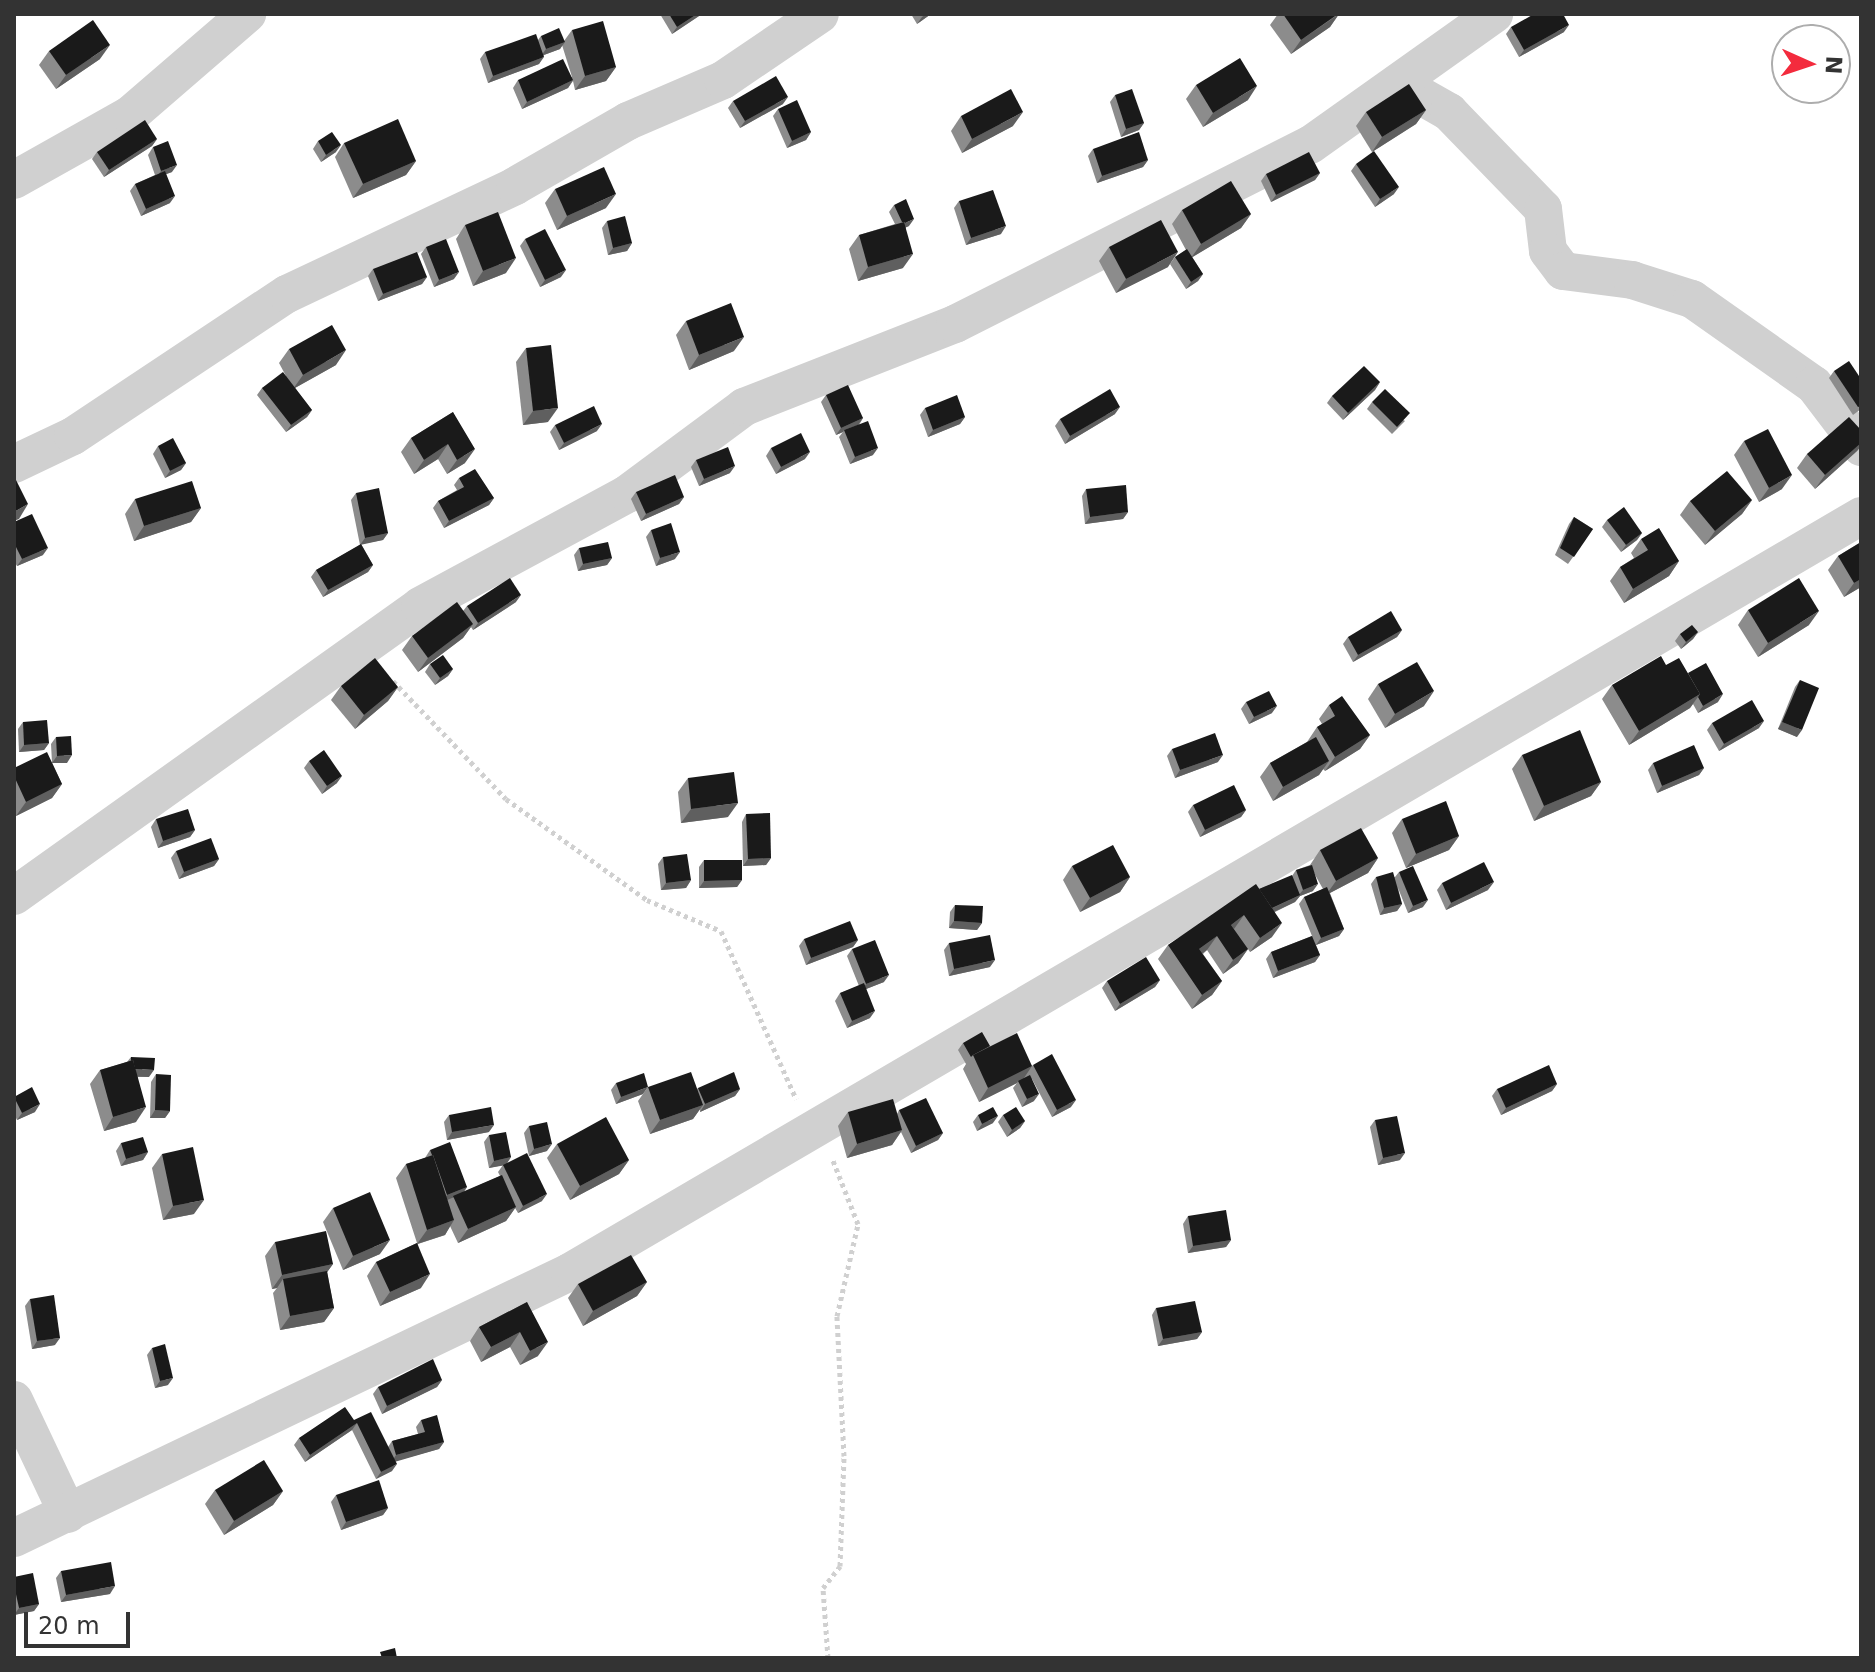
<!DOCTYPE html>
<style>
body{margin:0}
#map{position:relative;width:1875px;height:1672px;overflow:hidden;background:#fff;font-family:"DejaVu Sans",sans-serif}
div>[style]{position:absolute}
.path>*{height:5px;margin-top:-2.5px;transform-origin:0;background:repeating-linear-gradient(90deg,#d0d0d0 0 4px,transparent 0 8px)}
.minor>*{height:38px;margin:-19px;padding:0 19px;transform-origin:19px;border-radius:19px;background:#d0d0d0}
.wall>*{inset:0;background:#8c8c8c}
.shaded-wall>*{inset:0;background:#5f5f5f}
.building>*{inset:0;background:#1a1a1a}
span{translate:-50% -50%;white-space:nowrap;text-align:center;line-height:1.15;-webkit-text-stroke:8px #fff;paint-order:stroke}
.frame{position:absolute;inset:0;border:16px solid #333;pointer-events:none}
.north{position:absolute;left:1771px;top:24px;width:80px;height:80px;box-sizing:border-box;background:#fff;border:2px solid #adadad;border-radius:50%;rotate:93deg;font-size:22px;font-weight:700;line-height:32px;text-align:center;color:#333}
.north::after{content:'';display:block;margin:auto;width:28px;height:36px;background:#f32b3d;clip-path:polygon(50% 0,100% 100%,50% 72%,0 100%)}
.scale{position:absolute;left:24px;top:1612px;width:106px;height:36px;box-sizing:border-box;border:4px solid #333;border-top:0;padding-left:10px;font-size:24px;line-height:28px;white-space:nowrap;color:#333;-webkit-text-stroke:6px #fff;paint-order:stroke}
</style>
<div id="map">
<div class="path">
<div style="left:393px;top:681px;width:163px;rotate:46.2deg"></div>
<div style="left:506px;top:799px;width:173px;rotate:35.6deg"></div>
<div style="left:647px;top:900px;width:80px;rotate:22.7deg"></div>
<div style="left:721px;top:931px;width:184px;rotate:65.9deg"></div>
<div style="left:828px;top:1658px;width:70px;rotate:-94.1deg"></div>
<div style="left:823px;top:1588px;width:28px;rotate:-52deg"></div>
<div style="left:840px;top:1566px;width:110px;rotate:-87.9deg"></div>
<div style="left:844px;top:1456px;width:140px;rotate:-92.9deg"></div>
<div style="left:837px;top:1316px;width:94px;rotate:-77.1deg"></div>
<div style="left:858px;top:1224px;width:71px;rotate:-111.5deg"></div>
</div>
<div class="minor">
<div style="left:1398px;top:83px;width:59px;rotate:29.6deg"></div>
<div style="left:1449px;top:112px;width:135px;rotate:45.9deg"></div>
<div style="left:1543px;top:209px;width:42px;rotate:83.2deg"></div>
<div style="left:1548px;top:251px;width:25px;rotate:53deg"></div>
<div style="left:1563px;top:271px;width:70px;rotate:7.4deg"></div>
<div style="left:1632px;top:280px;width:63px;rotate:17.6deg"></div>
<div style="left:1692px;top:299px;width:149px;rotate:35.2deg"></div>
<div style="left:1814px;top:385px;width:78px;rotate:52.8deg"></div>
<div style="left:14px;top:180px;width:133px;rotate:-29.3deg"></div>
<div style="left:130px;top:115px;width:155px;rotate:-40.8deg"></div>
<div style="left:14px;top:464px;width:65px;rotate:-25.4deg"></div>
<div style="left:73px;top:436px;width:257px;rotate:-33.6deg"></div>
<div style="left:287px;top:294px;width:252px;rotate:-25.3deg"></div>
<div style="left:515px;top:186px;width:130px;rotate:-29.9deg"></div>
<div style="left:628px;top:121px;width:103px;rotate:-23.3deg"></div>
<div style="left:723px;top:80px;width:117px;rotate:-34.2deg"></div>
<div style="left:14px;top:896px;width:499px;rotate:-35.5deg"></div>
<div style="left:420px;top:606px;width:235px;rotate:-28.4deg"></div>
<div style="left:627px;top:494px;width:146px;rotate:-36.6deg"></div>
<div style="left:744px;top:407px;width:227px;rotate:-21.5deg"></div>
<div style="left:955px;top:324px;width:398px;rotate:-26.8deg"></div>
<div style="left:1310px;top:145px;width:226px;rotate:-35.4deg"></div>
<div style="left:14px;top:1400px;width:126px;rotate:64.7deg"></div>
<div style="left:14px;top:1538px;width:616px;rotate:-25.57deg"></div>
<div style="left:570px;top:1272px;width:1496px;rotate:-30.35deg"></div>
</div>
<div class="wall">
<div style="clip-path:polygon(660px 14px,702px 14px,672px 34px)"></div>
<div style="clip-path:polygon(911px 14px,931px 14px,917px 24px)"></div>
<div style="clip-path:polygon(1278px 14px,1339px 14px,1330px 27px,1291px 54px,1270px 25px)"></div>
<div style="clip-path:polygon(1511px 27px,1564px 32px,1519px 57px,1506px 34px)"></div>
<div style="clip-path:polygon(572px 30px,616px 67px,606px 81px,575px 90px,573px 81px,568px 88px,522px 109px,513px 88px,518px 80px,572px 77px,562px 45px,560px 49px,544px 55px,539px 64px,488px 83px,480px 59px,485px 52px,538px 40px,541px 36px,564px 41px)"></div>
<div style="clip-path:polygon(49px 51px,100px 59px,56px 89px,39px 65px)"></div>
<div style="clip-path:polygon(1196px 85px,1248px 100px,1203px 127px,1186px 99px)"></div>
<div style="clip-path:polygon(1115px 95px,1144px 123px,1139px 130px,1121px 137px,1110px 102px)"></div>
<div style="clip-path:polygon(733px 101px,783px 104px,740px 128px,728px 108px)"></div>
<div style="clip-path:polygon(778px 109px,811px 132px,806px 140px,787px 148px,773px 116px)"></div>
<div style="clip-path:polygon(1426px 110px,1416px 124px,1372px 152px,1356px 126px,1366px 112px)"></div>
<div style="clip-path:polygon(961px 116px,1013px 126px,962px 153px,951px 131px)"></div>
<div style="clip-path:polygon(157px 139px,152px 146px,104px 177px,92px 159px,97px 152px)"></div>
<div style="clip-path:polygon(318px 141px,336px 152px,321px 162px,313px 149px)"></div>
<div style="clip-path:polygon(344px 143px,416px 161px,406px 175px,353px 198px,335px 157px)"></div>
<div style="clip-path:polygon(153px 147px,172px 172px,166px 174px,170px 203px,141px 216px,130px 191px,135px 184px,155px 175px,148px 155px)"></div>
<div style="clip-path:polygon(1093px 149px,1148px 160px,1143px 167px,1097px 183px,1088px 156px)"></div>
<div style="clip-path:polygon(1356px 164px,1394px 194px,1375px 207px,1351px 171px)"></div>
<div style="clip-path:polygon(1320px 173px,1315px 180px,1271px 202px,1261px 181px,1266px 174px)"></div>
<div style="clip-path:polygon(555px 189px,606px 208px,557px 230px,545px 203px)"></div>
<div style="clip-path:polygon(959px 201px,1001px 234px,966px 245px,954px 208px)"></div>
<div style="clip-path:polygon(894px 205px,909px 226px,906px 227px,903px 268px,858px 281px,849px 249px,859px 235px,895px 224px,889px 212px)"></div>
<div style="clip-path:polygon(1182px 210px,1251px 214px,1241px 228px,1192px 257px,1203px 274px,1198px 281px,1186px 289px,1170px 264px,1175px 257px,1186px 250px,1172px 224px)"></div>
<div style="clip-path:polygon(607px 221px,632px 243px,627px 251px,608px 255px,602px 228px)"></div>
<div style="clip-path:polygon(465px 225px,506px 273px,473px 286px,456px 239px)"></div>
<div style="clip-path:polygon(525px 239px,561px 277px,540px 287px,520px 246px)"></div>
<div style="clip-path:polygon(426px 247px,454px 279px,434px 287px,421px 254px)"></div>
<div style="clip-path:polygon(1109px 247px,1168px 267px,1116px 293px,1099px 261px)"></div>
<div style="clip-path:polygon(373px 269px,427px 277px,422px 284px,378px 301px,368px 276px)"></div>
<div style="clip-path:polygon(686px 321px,734px 351px,689px 370px,676px 335px)"></div>
<div style="clip-path:polygon(526px 348px,548px 422px,523px 425px,516px 362px)"></div>
<div style="clip-path:polygon(289px 349px,336px 365px,295px 388px,312px 410px,307px 417px,286px 432px,257px 395px,262px 388px,286px 376px,279px 363px)"></div>
<div style="clip-path:polygon(1834px 371px,1861px 379px,1861px 409px,1853px 415px,1829px 378px)"></div>
<div style="clip-path:polygon(1380px 382px,1375px 390px,1343px 420px,1327px 403px,1332px 396px)"></div>
<div style="clip-path:polygon(826px 395px,863px 418px,859px 425px,873px 455px,850px 464px,839px 437px,843px 432px,836px 435px,821px 402px)"></div>
<div style="clip-path:polygon(1372px 402px,1405px 421px,1392px 434px,1367px 409px)"></div>
<div style="clip-path:polygon(925px 408px,965px 417px,960px 424px,928px 437px,920px 415px)"></div>
<div style="clip-path:polygon(453px 412px,465px 463px,447px 474px,438px 459px,414px 474px,401px 452px,411px 438px)"></div>
<div style="clip-path:polygon(1115px 414px,1065px 444px,1055px 426px,1060px 419px)"></div>
<div style="clip-path:polygon(555px 425px,597px 431px,559px 450px,550px 432px)"></div>
<div style="clip-path:polygon(1861px 430px,1861px 446px,1857px 451px,1815px 489px,1797px 468px,1807px 454px)"></div>
<div style="clip-path:polygon(1744px 441px,1782px 489px,1759px 502px,1734px 455px)"></div>
<div style="clip-path:polygon(158px 446px,186px 463px,181px 470px,165px 478px,153px 454px)"></div>
<div style="clip-path:polygon(771px 448px,805px 459px,776px 474px,766px 456px)"></div>
<div style="clip-path:polygon(696px 460px,730px 473px,699px 486px,691px 467px)"></div>
<div style="clip-path:polygon(459px 478px,494px 498px,489px 505px,444px 528px,433px 508px,438px 501px,457px 490px,454px 485px)"></div>
<div style="clip-path:polygon(1086px 489px,1128px 512px,1123px 519px,1085px 524px,1082px 496px)"></div>
<div style="clip-path:polygon(636px 492px,684px 497px,679px 504px,641px 521px,631px 499px)"></div>
<div style="clip-path:polygon(356px 493px,388px 533px,383px 540px,361px 544px,373px 565px,368px 572px,323px 597px,311px 577px,316px 570px,360px 545px,351px 500px)"></div>
<div style="clip-path:polygon(135px 499px,201px 508px,191px 522px,134px 541px,125px 514px)"></div>
<div style="clip-path:polygon(1752px 500px,1742px 514px,1705px 545px,1680px 515px,1690px 501px)"></div>
<div style="clip-path:polygon(1574px 517px,1593px 529px,1568px 564px,1555px 555px,1569px 524px)"></div>
<div style="clip-path:polygon(1607px 520px,1642px 533px,1637px 540px,1621px 552px,1602px 527px)"></div>
<div style="clip-path:polygon(14px 522px,43px 555px,17px 566px,14px 561px)"></div>
<div style="clip-path:polygon(651px 530px,675px 559px,656px 566px,646px 537px)"></div>
<div style="clip-path:polygon(1641px 539px,1679px 561px,1669px 576px,1624px 603px,1610px 581px,1620px 567px,1634px 558px,1631px 553px)"></div>
<div style="clip-path:polygon(1861px 542px,1861px 587px,1844px 597px,1828px 570px,1838px 556px)"></div>
<div style="clip-path:polygon(579px 548px,612px 558px,607px 565px,578px 571px,574px 555px)"></div>
<div style="clip-path:polygon(516px 602px,473px 630px,471px 627px,463px 638px,418px 672px,402px 650px,412px 636px,463px 611px,467px 606px)"></div>
<div style="clip-path:polygon(1748px 610px,1809px 625px,1758px 657px,1738px 625px)"></div>
<div style="clip-path:polygon(1402px 630px,1397px 637px,1353px 662px,1343px 644px,1348px 637px)"></div>
<div style="clip-path:polygon(1698px 632px,1693px 639px,1681px 649px,1675px 641px,1680px 634px)"></div>
<div style="clip-path:polygon(430px 664px,453px 669px,448px 676px,435px 685px,425px 672px)"></div>
<div style="clip-path:polygon(1688px 673px,1718px 702px,1698px 713px,1693px 704px,1690px 708px,1629px 745px,1602px 699px,1612px 685px)"></div>
<div style="clip-path:polygon(1800px 680px,1797px 737px,1778px 729px,1795px 687px)"></div>
<div style="clip-path:polygon(1378px 684px,1424px 706px,1385px 728px,1368px 699px)"></div>
<div style="clip-path:polygon(341px 686px,398px 687px,388px 701px,355px 729px,331px 700px)"></div>
<div style="clip-path:polygon(1246px 702px,1272px 713px,1249px 724px,1241px 709px)"></div>
<div style="clip-path:polygon(1329px 705px,1370px 735px,1360px 749px,1325px 771px,1323px 769px,1319px 775px,1273px 801px,1260px 777px,1270px 763px,1307px 742px,1317px 727px,1322px 724px,1319px 719px)"></div>
<div style="clip-path:polygon(23px 722px,49px 743px,44px 750px,19px 752px,18px 729px)"></div>
<div style="clip-path:polygon(1712px 723px,1759px 728px,1719px 751px,1707px 730px)"></div>
<div style="clip-path:polygon(56px 737px,67px 763px,52px 763px,62px 784px,52px 798px,16px 816px,14px 812px,14px 768px,52px 763px,51px 744px)"></div>
<div style="clip-path:polygon(1172px 749px,1218px 762px,1175px 778px,1167px 756px)"></div>
<div style="clip-path:polygon(1522px 755px,1601px 782px,1591px 796px,1534px 821px,1512px 769px)"></div>
<div style="clip-path:polygon(309px 761px,337px 783px,322px 794px,304px 768px)"></div>
<div style="clip-path:polygon(1653px 763px,1704px 768px,1699px 775px,1657px 793px,1648px 770px)"></div>
<div style="clip-path:polygon(688px 778px,728px 817px,681px 823px,678px 792px)"></div>
<div style="clip-path:polygon(1193px 805px,1246px 810px,1241px 817px,1200px 837px,1188px 812px)"></div>
<div style="clip-path:polygon(746px 814px,771px 858px,766px 865px,743px 866px,742px 822px)"></div>
<div style="clip-path:polygon(156px 819px,195px 830px,190px 837px,158px 848px,151px 827px)"></div>
<div style="clip-path:polygon(1402px 819px,1459px 836px,1449px 850px,1406px 868px,1392px 833px)"></div>
<div style="clip-path:polygon(1320px 850px,1378px 858px,1368px 873px,1330px 893px,1344px 929px,1339px 936px,1316px 945px,1320px 955px,1315px 962px,1273px 978px,1266px 959px,1271px 952px,1312px 936px,1299px 904px,1304px 897px,1323px 889px,1314px 873px,1313px 891px,1300px 896px,1295px 902px,1275px 912px,1272px 937px,1250px 952px,1234px 929px,1248px 949px,1238px 963px,1223px 974px,1207px 950px,1203px 954px,1222px 981px,1212px 995px,1192px 1009px,1158px 959px,1168px 945px,1259px 889px,1292px 876px,1296px 870px,1310px 865px)"></div>
<div style="clip-path:polygon(176px 851px,219px 859px,214px 866px,179px 879px,171px 858px)"></div>
<div style="clip-path:polygon(663px 857px,691px 880px,686px 888px,661px 890px,658px 864px)"></div>
<div style="clip-path:polygon(704px 860px,742px 880px,737px 887px,699px 888px,699px 867px)"></div>
<div style="clip-path:polygon(1072px 866px,1130px 877px,1120px 892px,1080px 912px,1063px 880px)"></div>
<div style="clip-path:polygon(1399px 872px,1423px 907px,1408px 913px,1398px 888px,1402px 904px,1397px 911px,1380px 915px,1371px 884px,1376px 877px,1395px 877px)"></div>
<div style="clip-path:polygon(1442px 883px,1488px 890px,1446px 910px,1437px 890px)"></div>
<div style="clip-path:polygon(955px 905px,982px 923px,977px 930px,949px 928px,950px 912px)"></div>
<div style="clip-path:polygon(804px 939px,858px 940px,853px 947px,806px 965px,799px 946px)"></div>
<div style="clip-path:polygon(949px 943px,990px 967px,949px 976px,944px 950px)"></div>
<div style="clip-path:polygon(852px 949px,884px 982px,866px 989px,870px 1018px,847px 1028px,835px 1001px,840px 993px,859px 986px,847px 956px)"></div>
<div style="clip-path:polygon(1160px 980px,1155px 987px,1115px 1011px,1102px 988px,1107px 981px)"></div>
<div style="clip-path:polygon(963px 1043px,989px 1046px,1032px 1066px,1033px 1065px,1071px 1107px,1052px 1117px,1032px 1079px,1034px 1101px,1022px 1107px,1013px 1088px,1017px 1083px,979px 1102px,963px 1069px,966px 1064px,958px 1050px)"></div>
<div style="clip-path:polygon(131px 1057px,149px 1077px,138px 1077px,136px 1122px,104px 1131px,90px 1084px,100px 1070px,127px 1062px)"></div>
<div style="clip-path:polygon(156px 1074px,170px 1111px,165px 1118px,150px 1118px,151px 1082px)"></div>
<div style="clip-path:polygon(616px 1083px,643px 1094px,616px 1104px,611px 1090px)"></div>
<div style="clip-path:polygon(1557px 1084px,1552px 1091px,1501px 1115px,1492px 1096px,1497px 1089px)"></div>
<div style="clip-path:polygon(648px 1087px,697px 1089px,698px 1088px,740px 1089px,735px 1096px,700px 1112px,700px 1109px,693px 1119px,650px 1134px,638px 1101px)"></div>
<div style="clip-path:polygon(14px 1097px,35px 1112px,17px 1120px,14px 1114px)"></div>
<div style="clip-path:polygon(899px 1110px,943px 1133px,938px 1140px,911px 1153px,901px 1132px,892px 1145px,847px 1158px,838px 1126px,848px 1112px,897px 1114px)"></div>
<div style="clip-path:polygon(449px 1115px,489px 1132px,447px 1140px,444px 1122px)"></div>
<div style="clip-path:polygon(978px 1115px,993px 1123px,977px 1131px,973px 1122px)"></div>
<div style="clip-path:polygon(1003px 1115px,1025px 1121px,1020px 1128px,1007px 1137px,998px 1122px)"></div>
<div style="clip-path:polygon(1375px 1120px,1400px 1160px,1378px 1165px,1370px 1127px)"></div>
<div style="clip-path:polygon(529px 1126px,547px 1151px,529px 1156px,524px 1133px)"></div>
<div style="clip-path:polygon(489px 1135px,511px 1157px,507px 1163px,542px 1201px,518px 1213px,515px 1208px,506px 1221px,458px 1243px,450px 1226px,445px 1235px,418px 1244px,421px 1288px,380px 1306px,367px 1276px,376px 1262px,417px 1243px,396px 1178px,406px 1164px,425px 1158px,430px 1150px,467px 1187px,464px 1192px,500px 1176px,498px 1172px,503px 1165px,489px 1168px,484px 1142px)"></div>
<div style="clip-path:polygon(121px 1143px,148px 1152px,143px 1160px,121px 1166px,116px 1151px)"></div>
<div style="clip-path:polygon(557px 1144px,629px 1160px,619px 1174px,570px 1200px,547px 1158px)"></div>
<div style="clip-path:polygon(162px 1154px,194px 1214px,163px 1220px,152px 1168px)"></div>
<div style="clip-path:polygon(333px 1208px,380px 1254px,343px 1270px,323px 1222px)"></div>
<div style="clip-path:polygon(1188px 1216px,1231px 1240px,1226px 1247px,1188px 1253px,1183px 1224px)"></div>
<div style="clip-path:polygon(275px 1242px,333px 1264px,327px 1272px,334px 1308px,324px 1322px,280px 1330px,273px 1293px,277px 1288px,272px 1289px,265px 1256px)"></div>
<div style="clip-path:polygon(647px 1282px,637px 1296px,583px 1326px,568px 1298px,578px 1284px)"></div>
<div style="clip-path:polygon(30px 1299px,55px 1345px,32px 1349px,25px 1306px)"></div>
<div style="clip-path:polygon(527px 1302px,538px 1356px,520px 1365px,510px 1347px,481px 1362px,470px 1341px,479px 1327px)"></div>
<div style="clip-path:polygon(1156px 1308px,1202px 1332px,1197px 1339px,1158px 1346px,1152px 1315px)"></div>
<div style="clip-path:polygon(152px 1348px,168px 1385px,155px 1388px,147px 1355px)"></div>
<div style="clip-path:polygon(442px 1380px,437px 1387px,382px 1414px,373px 1394px,378px 1387px)"></div>
<div style="clip-path:polygon(354px 1420px,388px 1447px,392px 1441px,418px 1434px,416px 1427px,421px 1420px,444px 1442px,439px 1449px,395px 1461px,392px 1471px,376px 1479px,352px 1430px,305px 1462px,294px 1445px,299px 1438px)"></div>
<div style="clip-path:polygon(215px 1490px,283px 1491px,273px 1505px,224px 1535px,205px 1504px)"></div>
<div style="clip-path:polygon(336px 1495px,388px 1508px,383px 1515px,341px 1530px,331px 1502px)"></div>
<div style="clip-path:polygon(61px 1571px,110px 1594px,61px 1602px,56px 1578px)"></div>
<div style="clip-path:polygon(14px 1577px,39px 1604px,34px 1611px,14px 1615px)"></div>
</div>
<div class="shaded-wall">
<div style="clip-path:polygon(697px 14px,702px 14px,672px 34px,677px 27px)"></div>
<div style="clip-path:polygon(926px 14px,931px 14px,917px 24px,922px 17px)"></div>
<div style="clip-path:polygon(1339px 14px,1330px 27px,1291px 54px,1301px 40px)"></div>
<div style="clip-path:polygon(1569px 25px,1564px 32px,1519px 57px,1524px 50px)"></div>
<div style="clip-path:polygon(565px 42px,560px 49px,541px 56px,546px 49px)"></div>
<div style="clip-path:polygon(110px 45px,100px 59px,56px 89px,66px 75px)"></div>
<div style="clip-path:polygon(544px 57px,539px 64px,488px 83px,493px 76px)"></div>
<div style="clip-path:polygon(616px 67px,606px 81px,575px 90px,585px 76px)"></div>
<div style="clip-path:polygon(573px 80px,568px 88px,522px 109px,527px 102px)"></div>
<div style="clip-path:polygon(1257px 86px,1248px 100px,1203px 127px,1213px 113px)"></div>
<div style="clip-path:polygon(788px 97px,783px 104px,740px 128px,745px 121px)"></div>
<div style="clip-path:polygon(1426px 110px,1416px 124px,1372px 152px,1382px 137px)"></div>
<div style="clip-path:polygon(1023px 112px,1013px 126px,962px 153px,972px 139px)"></div>
<div style="clip-path:polygon(1144px 123px,1139px 130px,1121px 137px,1126px 129px)"></div>
<div style="clip-path:polygon(811px 132px,806px 140px,787px 148px,792px 141px)"></div>
<div style="clip-path:polygon(157px 139px,152px 146px,104px 177px,109px 170px)"></div>
<div style="clip-path:polygon(341px 145px,336px 152px,321px 162px,326px 155px)"></div>
<div style="clip-path:polygon(1148px 160px,1143px 167px,1097px 183px,1102px 176px)"></div>
<div style="clip-path:polygon(416px 161px,406px 175px,353px 198px,363px 184px)"></div>
<div style="clip-path:polygon(177px 165px,172px 172px,156px 178px,161px 171px)"></div>
<div style="clip-path:polygon(1320px 173px,1315px 180px,1271px 202px,1276px 195px)"></div>
<div style="clip-path:polygon(1399px 187px,1394px 194px,1375px 207px,1380px 199px)"></div>
<div style="clip-path:polygon(616px 194px,606px 208px,557px 230px,567px 216px)"></div>
<div style="clip-path:polygon(175px 196px,170px 203px,141px 216px,146px 209px)"></div>
<div style="clip-path:polygon(1251px 214px,1241px 228px,1191px 258px,1201px 244px)"></div>
<div style="clip-path:polygon(914px 219px,909px 226px,898px 231px,903px 224px)"></div>
<div style="clip-path:polygon(1006px 226px,1001px 234px,966px 245px,971px 238px)"></div>
<div style="clip-path:polygon(632px 243px,627px 251px,608px 255px,613px 248px)"></div>
<div style="clip-path:polygon(1178px 252px,1168px 267px,1116px 293px,1126px 279px)"></div>
<div style="clip-path:polygon(913px 254px,903px 268px,858px 281px,868px 267px)"></div>
<div style="clip-path:polygon(516px 258px,506px 273px,473px 286px,483px 271px)"></div>
<div style="clip-path:polygon(566px 270px,561px 277px,540px 287px,545px 280px)"></div>
<div style="clip-path:polygon(459px 272px,454px 279px,434px 287px,439px 280px)"></div>
<div style="clip-path:polygon(1203px 274px,1198px 281px,1186px 289px,1191px 282px)"></div>
<div style="clip-path:polygon(427px 277px,422px 284px,378px 301px,383px 294px)"></div>
<div style="clip-path:polygon(744px 337px,734px 351px,689px 370px,699px 355px)"></div>
<div style="clip-path:polygon(346px 350px,336px 365px,293px 389px,303px 375px)"></div>
<div style="clip-path:polygon(1380px 382px,1375px 390px,1343px 420px,1348px 413px)"></div>
<div style="clip-path:polygon(1120px 407px,1115px 414px,1065px 444px,1070px 436px)"></div>
<div style="clip-path:polygon(558px 408px,548px 422px,523px 425px,533px 411px)"></div>
<div style="clip-path:polygon(312px 410px,307px 417px,286px 432px,291px 425px)"></div>
<div style="clip-path:polygon(965px 417px,960px 424px,928px 437px,933px 430px)"></div>
<div style="clip-path:polygon(863px 418px,858px 425px,844px 430px,843px 432px,836px 435px,841px 428px)"></div>
<div style="clip-path:polygon(602px 424px,597px 431px,559px 450px,564px 443px)"></div>
<div style="clip-path:polygon(1861px 443px,1861px 446px,1857px 451px,1815px 489px,1825px 475px)"></div>
<div style="clip-path:polygon(448px 444px,438px 459px,414px 474px,424px 460px)"></div>
<div style="clip-path:polygon(878px 448px,873px 455px,850px 464px,855px 457px)"></div>
<div style="clip-path:polygon(475px 449px,465px 463px,447px 474px,457px 460px)"></div>
<div style="clip-path:polygon(810px 452px,805px 459px,776px 474px,781px 467px)"></div>
<div style="clip-path:polygon(186px 463px,181px 470px,165px 478px,170px 471px)"></div>
<div style="clip-path:polygon(735px 466px,730px 473px,699px 486px,704px 479px)"></div>
<div style="clip-path:polygon(1792px 475px,1782px 489px,1759px 502px,1769px 488px)"></div>
<div style="clip-path:polygon(684px 497px,679px 504px,641px 521px,646px 514px)"></div>
<div style="clip-path:polygon(494px 498px,489px 505px,444px 528px,449px 521px)"></div>
<div style="clip-path:polygon(1752px 500px,1742px 514px,1705px 545px,1715px 531px)"></div>
<div style="clip-path:polygon(28px 504px,19px 519px,14px 521px,14px 512px)"></div>
<div style="clip-path:polygon(201px 508px,191px 522px,134px 541px,144px 526px)"></div>
<div style="clip-path:polygon(1128px 512px,1123px 519px,1085px 524px,1090px 517px)"></div>
<div style="clip-path:polygon(388px 533px,383px 540px,360px 545px,365px 538px)"></div>
<div style="clip-path:polygon(1642px 533px,1637px 540px,1621px 552px,1626px 545px)"></div>
<div style="clip-path:polygon(48px 548px,43px 555px,17px 566px,22px 559px)"></div>
<div style="clip-path:polygon(680px 552px,675px 559px,656px 566px,660px 558px)"></div>
<div style="clip-path:polygon(612px 558px,607px 565px,578px 571px,583px 564px)"></div>
<div style="clip-path:polygon(1679px 561px,1669px 576px,1624px 603px,1633px 589px)"></div>
<div style="clip-path:polygon(373px 565px,368px 572px,323px 597px,328px 590px)"></div>
<div style="clip-path:polygon(1861px 579px,1861px 587px,1844px 597px,1854px 583px)"></div>
<div style="clip-path:polygon(521px 595px,516px 602px,473px 630px,478px 623px)"></div>
<div style="clip-path:polygon(1819px 611px,1809px 625px,1758px 657px,1768px 643px)"></div>
<div style="clip-path:polygon(473px 624px,463px 638px,418px 672px,428px 658px)"></div>
<div style="clip-path:polygon(1402px 630px,1397px 637px,1353px 662px,1358px 655px)"></div>
<div style="clip-path:polygon(1698px 632px,1693px 639px,1681px 649px,1686px 642px)"></div>
<div style="clip-path:polygon(453px 669px,448px 676px,435px 685px,440px 678px)"></div>
<div style="clip-path:polygon(398px 687px,388px 701px,355px 729px,364px 715px)"></div>
<div style="clip-path:polygon(1434px 691px,1424px 706px,1385px 728px,1395px 714px)"></div>
<div style="clip-path:polygon(1700px 694px,1690px 708px,1629px 745px,1639px 731px)"></div>
<div style="clip-path:polygon(1723px 694px,1718px 702px,1698px 713px,1703px 706px)"></div>
<div style="clip-path:polygon(1277px 706px,1272px 713px,1249px 724px,1254px 717px)"></div>
<div style="clip-path:polygon(1764px 721px,1759px 728px,1719px 751px,1724px 744px)"></div>
<div style="clip-path:polygon(1782px 722px,1802px 730px,1797px 737px,1778px 729px)"></div>
<div style="clip-path:polygon(1370px 735px,1360px 749px,1325px 771px,1335px 757px)"></div>
<div style="clip-path:polygon(49px 743px,44px 750px,19px 752px,24px 745px)"></div>
<div style="clip-path:polygon(72px 755px,67px 763px,52px 763px,57px 756px)"></div>
<div style="clip-path:polygon(1223px 755px,1218px 762px,1175px 778px,1180px 770px)"></div>
<div style="clip-path:polygon(1329px 761px,1319px 775px,1273px 801px,1283px 787px)"></div>
<div style="clip-path:polygon(1704px 768px,1699px 775px,1657px 793px,1662px 786px)"></div>
<div style="clip-path:polygon(342px 776px,337px 783px,322px 794px,327px 786px)"></div>
<div style="clip-path:polygon(1601px 782px,1591px 796px,1534px 821px,1544px 806px)"></div>
<div style="clip-path:polygon(62px 784px,52px 798px,16px 816px,26px 802px)"></div>
<div style="clip-path:polygon(738px 803px,728px 817px,681px 823px,691px 809px)"></div>
<div style="clip-path:polygon(1246px 810px,1241px 817px,1200px 837px,1205px 830px)"></div>
<div style="clip-path:polygon(195px 830px,190px 837px,158px 848px,163px 841px)"></div>
<div style="clip-path:polygon(1459px 836px,1449px 850px,1406px 868px,1416px 854px)"></div>
<div style="clip-path:polygon(771px 858px,766px 865px,743px 866px,748px 859px)"></div>
<div style="clip-path:polygon(1378px 858px,1368px 873px,1326px 895px,1336px 881px)"></div>
<div style="clip-path:polygon(219px 859px,214px 866px,179px 879px,184px 872px)"></div>
<div style="clip-path:polygon(1130px 877px,1120px 892px,1080px 912px,1090px 898px)"></div>
<div style="clip-path:polygon(691px 880px,686px 888px,661px 890px,666px 883px)"></div>
<div style="clip-path:polygon(742px 880px,737px 887px,699px 888px,704px 881px)"></div>
<div style="clip-path:polygon(1494px 882px,1488px 890px,1446px 910px,1451px 903px)"></div>
<div style="clip-path:polygon(1318px 884px,1313px 891px,1300px 896px,1295px 902px,1261px 918px,1266px 911px,1298px 896px,1303px 890px)"></div>
<div style="clip-path:polygon(1428px 900px,1423px 907px,1408px 913px,1413px 906px)"></div>
<div style="clip-path:polygon(1402px 904px,1397px 911px,1380px 915px,1384px 908px)"></div>
<div style="clip-path:polygon(1244px 915px,1234px 929px,1231px 925px)"></div>
<div style="clip-path:polygon(954px 921px,982px 923px,977px 930px,949px 928px)"></div>
<div style="clip-path:polygon(1282px 923px,1272px 937px,1250px 952px,1260px 938px)"></div>
<div style="clip-path:polygon(1344px 929px,1339px 936px,1316px 945px,1321px 938px)"></div>
<div style="clip-path:polygon(1217px 936px,1207px 950px,1189px 963px,1199px 949px)"></div>
<div style="clip-path:polygon(858px 940px,853px 947px,806px 965px,811px 958px)"></div>
<div style="clip-path:polygon(1248px 949px,1238px 963px,1223px 974px,1233px 960px)"></div>
<div style="clip-path:polygon(1320px 955px,1315px 962px,1273px 978px,1278px 971px)"></div>
<div style="clip-path:polygon(995px 960px,990px 967px,949px 976px,954px 969px)"></div>
<div style="clip-path:polygon(889px 975px,884px 982px,861px 991px,866px 984px)"></div>
<div style="clip-path:polygon(1160px 980px,1155px 987px,1115px 1011px,1120px 1004px)"></div>
<div style="clip-path:polygon(1222px 981px,1212px 995px,1192px 1009px,1202px 995px)"></div>
<div style="clip-path:polygon(875px 1011px,870px 1018px,847px 1028px,852px 1021px)"></div>
<div style="clip-path:polygon(1032px 1066px,1022px 1081px,1018px 1081px,1017px 1083px,979px 1102px,988px 1088px)"></div>
<div style="clip-path:polygon(130px 1069px,154px 1070px,149px 1077px,125px 1076px)"></div>
<div style="clip-path:polygon(1557px 1084px,1552px 1091px,1501px 1115px,1506px 1108px)"></div>
<div style="clip-path:polygon(648px 1087px,643px 1094px,616px 1104px,621px 1097px)"></div>
<div style="clip-path:polygon(740px 1089px,735px 1096px,700px 1112px,705px 1104px)"></div>
<div style="clip-path:polygon(1039px 1094px,1034px 1101px,1022px 1107px,1027px 1099px)"></div>
<div style="clip-path:polygon(1076px 1100px,1071px 1107px,1052px 1117px,1057px 1110px)"></div>
<div style="clip-path:polygon(40px 1104px,35px 1112px,17px 1120px,22px 1113px)"></div>
<div style="clip-path:polygon(703px 1105px,693px 1119px,650px 1134px,660px 1120px)"></div>
<div style="clip-path:polygon(146px 1107px,136px 1122px,104px 1131px,113px 1117px)"></div>
<div style="clip-path:polygon(155px 1110px,170px 1111px,165px 1118px,150px 1118px)"></div>
<div style="clip-path:polygon(998px 1116px,993px 1123px,977px 1131px,982px 1124px)"></div>
<div style="clip-path:polygon(1025px 1121px,1020px 1128px,1007px 1137px,1012px 1130px)"></div>
<div style="clip-path:polygon(494px 1125px,489px 1132px,447px 1140px,452px 1132px)"></div>
<div style="clip-path:polygon(902px 1130px,892px 1145px,847px 1158px,857px 1144px)"></div>
<div style="clip-path:polygon(943px 1133px,938px 1140px,911px 1153px,916px 1146px)"></div>
<div style="clip-path:polygon(552px 1144px,547px 1151px,529px 1156px,534px 1149px)"></div>
<div style="clip-path:polygon(148px 1152px,143px 1160px,121px 1166px,126px 1159px)"></div>
<div style="clip-path:polygon(1405px 1153px,1400px 1160px,1378px 1165px,1383px 1158px)"></div>
<div style="clip-path:polygon(511px 1157px,506px 1165px,489px 1168px,494px 1161px)"></div>
<div style="clip-path:polygon(629px 1160px,619px 1174px,570px 1200px,580px 1186px)"></div>
<div style="clip-path:polygon(467px 1187px,462px 1194px,442px 1202px,447px 1195px)"></div>
<div style="clip-path:polygon(547px 1194px,542px 1201px,518px 1213px,523px 1206px)"></div>
<div style="clip-path:polygon(204px 1200px,194px 1214px,163px 1220px,173px 1206px)"></div>
<div style="clip-path:polygon(516px 1207px,506px 1221px,458px 1243px,468px 1229px)"></div>
<div style="clip-path:polygon(454px 1220px,445px 1235px,417px 1244px,427px 1230px)"></div>
<div style="clip-path:polygon(390px 1240px,380px 1254px,343px 1270px,353px 1256px)"></div>
<div style="clip-path:polygon(1231px 1240px,1226px 1247px,1188px 1253px,1193px 1246px)"></div>
<div style="clip-path:polygon(333px 1264px,323px 1278px,283px 1279px,277px 1288px,272px 1289px,282px 1275px)"></div>
<div style="clip-path:polygon(430px 1274px,421px 1288px,380px 1306px,390px 1292px)"></div>
<div style="clip-path:polygon(647px 1282px,637px 1296px,583px 1326px,593px 1311px)"></div>
<div style="clip-path:polygon(334px 1308px,324px 1322px,280px 1330px,290px 1316px)"></div>
<div style="clip-path:polygon(520px 1332px,510px 1347px,481px 1362px,491px 1347px)"></div>
<div style="clip-path:polygon(1202px 1332px,1197px 1339px,1158px 1346px,1163px 1339px)"></div>
<div style="clip-path:polygon(60px 1338px,55px 1345px,32px 1349px,37px 1341px)"></div>
<div style="clip-path:polygon(548px 1342px,538px 1356px,520px 1365px,530px 1351px)"></div>
<div style="clip-path:polygon(173px 1378px,168px 1385px,155px 1388px,160px 1381px)"></div>
<div style="clip-path:polygon(442px 1380px,437px 1387px,382px 1414px,387px 1406px)"></div>
<div style="clip-path:polygon(357px 1423px,352px 1430px,305px 1462px,310px 1455px)"></div>
<div style="clip-path:polygon(444px 1442px,439px 1449px,391px 1463px,396px 1455px)"></div>
<div style="clip-path:polygon(397px 1464px,392px 1471px,376px 1479px,381px 1472px)"></div>
<div style="clip-path:polygon(283px 1491px,273px 1505px,224px 1535px,234px 1521px)"></div>
<div style="clip-path:polygon(388px 1508px,383px 1515px,341px 1530px,346px 1522px)"></div>
<div style="clip-path:polygon(115px 1586px,110px 1594px,61px 1602px,66px 1595px)"></div>
<div style="clip-path:polygon(39px 1604px,34px 1611px,14px 1615px,19px 1608px)"></div>
</div>
<div class="building">
<div style="clip-path:polygon(669px 14px,697px 14px,677px 27px)"></div>
<div style="clip-path:polygon(1283px 14px,1338px 14px,1301px 40px)"></div>
<div style="clip-path:polygon(1534px 14px,1563px 14px,1569px 25px,1524px 50px,1511px 27px)"></div>
<div style="clip-path:polygon(93px 20px,110px 45px,66px 75px,49px 51px)"></div>
<div style="clip-path:polygon(603px 21px,616px 67px,585px 76px,572px 30px)"></div>
<div style="clip-path:polygon(559px 28px,565px 42px,546px 49px,541px 36px)"></div>
<div style="clip-path:polygon(536px 34px,544px 57px,493px 76px,485px 52px)"></div>
<div style="clip-path:polygon(1240px 58px,1257px 86px,1213px 113px,1196px 85px)"></div>
<div style="clip-path:polygon(563px 59px,573px 80px,527px 102px,518px 80px)"></div>
<div style="clip-path:polygon(776px 76px,788px 97px,745px 121px,733px 101px)"></div>
<div style="clip-path:polygon(1409px 84px,1426px 110px,1382px 137px,1366px 112px)"></div>
<div style="clip-path:polygon(1011px 89px,1023px 112px,972px 139px,961px 116px)"></div>
<div style="clip-path:polygon(1132px 89px,1144px 123px,1126px 129px,1115px 95px)"></div>
<div style="clip-path:polygon(797px 100px,811px 132px,792px 141px,778px 109px)"></div>
<div style="clip-path:polygon(398px 119px,416px 161px,363px 184px,344px 143px)"></div>
<div style="clip-path:polygon(145px 120px,157px 139px,109px 170px,97px 152px)"></div>
<div style="clip-path:polygon(332px 132px,341px 145px,326px 155px,318px 141px)"></div>
<div style="clip-path:polygon(1139px 132px,1148px 160px,1102px 176px,1093px 149px)"></div>
<div style="clip-path:polygon(168px 141px,177px 165px,161px 171px,153px 147px)"></div>
<div style="clip-path:polygon(1374px 151px,1399px 187px,1380px 199px,1356px 164px)"></div>
<div style="clip-path:polygon(1309px 152px,1320px 173px,1276px 195px,1266px 174px)"></div>
<div style="clip-path:polygon(604px 167px,616px 194px,567px 216px,555px 189px)"></div>
<div style="clip-path:polygon(165px 171px,175px 196px,146px 209px,135px 184px)"></div>
<div style="clip-path:polygon(1231px 181px,1251px 214px,1201px 244px,1182px 210px)"></div>
<div style="clip-path:polygon(993px 190px,1006px 226px,971px 238px,959px 201px)"></div>
<div style="clip-path:polygon(906px 199px,914px 219px,905px 223px,904px 222px,902px 222px,894px 205px)"></div>
<div style="clip-path:polygon(498px 212px,516px 258px,483px 271px,465px 225px)"></div>
<div style="clip-path:polygon(625px 216px,632px 243px,613px 248px,607px 221px)"></div>
<div style="clip-path:polygon(1161px 220px,1178px 252px,1126px 279px,1109px 247px)"></div>
<div style="clip-path:polygon(904px 222px,913px 254px,868px 267px,859px 235px)"></div>
<div style="clip-path:polygon(545px 229px,566px 270px,545px 280px,525px 239px)"></div>
<div style="clip-path:polygon(446px 239px,459px 272px,439px 280px,426px 247px)"></div>
<div style="clip-path:polygon(1187px 249px,1203px 274px,1191px 282px,1175px 257px)"></div>
<div style="clip-path:polygon(417px 252px,427px 277px,383px 294px,373px 269px)"></div>
<div style="clip-path:polygon(731px 303px,744px 337px,699px 355px,686px 321px)"></div>
<div style="clip-path:polygon(332px 325px,346px 350px,303px 375px,289px 349px)"></div>
<div style="clip-path:polygon(551px 345px,558px 408px,533px 411px,526px 348px)"></div>
<div style="clip-path:polygon(1849px 361px,1861px 379px,1861px 406px,1858px 407px,1834px 371px)"></div>
<div style="clip-path:polygon(1364px 366px,1380px 382px,1348px 413px,1332px 396px)"></div>
<div style="clip-path:polygon(283px 372px,312px 410px,291px 425px,262px 388px)"></div>
<div style="clip-path:polygon(848px 385px,863px 418px,841px 428px,826px 395px)"></div>
<div style="clip-path:polygon(1110px 389px,1120px 407px,1070px 436px,1060px 419px)"></div>
<div style="clip-path:polygon(1385px 389px,1410px 413px,1397px 427px,1372px 402px)"></div>
<div style="clip-path:polygon(957px 395px,965px 417px,933px 430px,925px 408px)"></div>
<div style="clip-path:polygon(594px 406px,602px 424px,564px 443px,555px 425px)"></div>
<div style="clip-path:polygon(453px 412px,475px 449px,457px 460px,448px 444px,424px 460px,411px 438px)"></div>
<div style="clip-path:polygon(1849px 417px,1861px 430px,1861px 443px,1825px 475px,1807px 454px)"></div>
<div style="clip-path:polygon(868px 421px,878px 448px,855px 457px,844px 430px)"></div>
<div style="clip-path:polygon(1768px 429px,1792px 475px,1769px 488px,1744px 441px)"></div>
<div style="clip-path:polygon(801px 433px,810px 452px,781px 467px,771px 448px)"></div>
<div style="clip-path:polygon(173px 438px,186px 463px,170px 471px,158px 446px)"></div>
<div style="clip-path:polygon(728px 447px,735px 466px,704px 479px,696px 460px)"></div>
<div style="clip-path:polygon(475px 469px,494px 498px,449px 521px,438px 501px,464px 487px,459px 478px)"></div>
<div style="clip-path:polygon(1727px 471px,1752px 500px,1715px 531px,1690px 501px)"></div>
<div style="clip-path:polygon(675px 475px,684px 497px,646px 514px,636px 492px)"></div>
<div style="clip-path:polygon(14px 476px,28px 504px,14px 512px)"></div>
<div style="clip-path:polygon(192px 481px,201px 508px,144px 526px,135px 499px)"></div>
<div style="clip-path:polygon(1126px 485px,1128px 512px,1090px 517px,1086px 489px)"></div>
<div style="clip-path:polygon(379px 488px,388px 533px,365px 538px,356px 493px)"></div>
<div style="clip-path:polygon(1624px 507px,1642px 533px,1626px 545px,1607px 520px)"></div>
<div style="clip-path:polygon(32px 514px,48px 548px,22px 559px,14px 543px,14px 522px)"></div>
<div style="clip-path:polygon(1574px 517px,1593px 529px,1574px 557px,1560px 548px)"></div>
<div style="clip-path:polygon(671px 523px,680px 552px,660px 558px,651px 530px)"></div>
<div style="clip-path:polygon(1659px 528px,1679px 561px,1633px 589px,1620px 567px,1648px 550px,1641px 539px)"></div>
<div style="clip-path:polygon(608px 542px,612px 558px,583px 564px,579px 548px)"></div>
<div style="clip-path:polygon(1861px 542px,1861px 579px,1854px 583px,1838px 556px)"></div>
<div style="clip-path:polygon(361px 544px,373px 565px,328px 590px,316px 570px)"></div>
<div style="clip-path:polygon(510px 578px,521px 595px,478px 623px,467px 606px)"></div>
<div style="clip-path:polygon(1799px 578px,1819px 611px,1768px 643px,1748px 610px)"></div>
<div style="clip-path:polygon(457px 602px,473px 624px,428px 658px,412px 636px)"></div>
<div style="clip-path:polygon(1391px 611px,1402px 630px,1358px 655px,1348px 637px)"></div>
<div style="clip-path:polygon(1692px 625px,1698px 632px,1686px 642px,1680px 634px)"></div>
<div style="clip-path:polygon(443px 655px,453px 669px,440px 678px,430px 664px)"></div>
<div style="clip-path:polygon(1661px 656px,1666px 665px,1679px 658px,1700px 694px,1639px 731px,1612px 685px)"></div>
<div style="clip-path:polygon(375px 658px,398px 687px,364px 715px,341px 686px)"></div>
<div style="clip-path:polygon(1417px 662px,1434px 691px,1395px 714px,1378px 684px)"></div>
<div style="clip-path:polygon(1706px 663px,1723px 694px,1703px 706px,1698px 697px,1700px 694px,1688px 673px)"></div>
<div style="clip-path:polygon(1800px 680px,1819px 688px,1802px 730px,1782px 722px)"></div>
<div style="clip-path:polygon(1269px 691px,1277px 706px,1254px 717px,1246px 702px)"></div>
<div style="clip-path:polygon(1342px 696px,1370px 735px,1335px 757px,1317px 727px,1335px 716px,1329px 705px)"></div>
<div style="clip-path:polygon(1752px 700px,1764px 721px,1724px 744px,1712px 723px)"></div>
<div style="clip-path:polygon(47px 720px,49px 743px,24px 745px,23px 722px)"></div>
<div style="clip-path:polygon(1580px 730px,1601px 782px,1544px 806px,1522px 755px)"></div>
<div style="clip-path:polygon(1215px 733px,1223px 755px,1180px 770px,1172px 749px)"></div>
<div style="clip-path:polygon(71px 736px,72px 755px,57px 756px,56px 737px)"></div>
<div style="clip-path:polygon(1316px 737px,1329px 761px,1283px 787px,1270px 763px)"></div>
<div style="clip-path:polygon(1694px 745px,1704px 768px,1662px 786px,1653px 763px)"></div>
<div style="clip-path:polygon(324px 750px,342px 776px,327px 786px,309px 761px)"></div>
<div style="clip-path:polygon(47px 752px,62px 784px,26px 802px,14px 776px,14px 768px)"></div>
<div style="clip-path:polygon(734px 772px,738px 803px,691px 809px,688px 778px)"></div>
<div style="clip-path:polygon(1234px 785px,1246px 810px,1205px 830px,1193px 805px)"></div>
<div style="clip-path:polygon(1446px 801px,1459px 836px,1416px 854px,1402px 819px)"></div>
<div style="clip-path:polygon(188px 809px,195px 830px,163px 841px,156px 819px)"></div>
<div style="clip-path:polygon(770px 813px,771px 858px,748px 859px,746px 814px)"></div>
<div style="clip-path:polygon(1361px 828px,1378px 858px,1336px 881px,1320px 850px)"></div>
<div style="clip-path:polygon(211px 838px,219px 859px,184px 872px,176px 851px)"></div>
<div style="clip-path:polygon(1113px 845px,1130px 877px,1090px 898px,1072px 866px)"></div>
<div style="clip-path:polygon(687px 854px,691px 880px,666px 883px,663px 857px)"></div>
<div style="clip-path:polygon(704px 860px,742px 860px,742px 880px,704px 881px)"></div>
<div style="clip-path:polygon(1484px 862px,1494px 882px,1451px 903px,1442px 883px)"></div>
<div style="clip-path:polygon(1312px 865px,1318px 884px,1303px 890px,1296px 870px)"></div>
<div style="clip-path:polygon(1413px 866px,1428px 900px,1413px 906px,1399px 872px)"></div>
<div style="clip-path:polygon(1393px 872px,1402px 904px,1384px 908px,1376px 877px)"></div>
<div style="clip-path:polygon(1292px 875px,1300px 895px,1272px 908px,1259px 889px)"></div>
<div style="clip-path:polygon(1256px 884px,1282px 923px,1260px 938px,1244px 915px,1231px 925px,1248px 949px,1233px 960px,1217px 936px,1199px 949px,1222px 981px,1202px 995px,1168px 945px)"></div>
<div style="clip-path:polygon(1327px 887px,1344px 929px,1321px 938px,1304px 897px)"></div>
<div style="clip-path:polygon(955px 905px,983px 906px,982px 923px,954px 921px)"></div>
<div style="clip-path:polygon(850px 921px,858px 940px,811px 958px,804px 939px)"></div>
<div style="clip-path:polygon(990px 935px,995px 960px,954px 969px,949px 943px)"></div>
<div style="clip-path:polygon(1312px 936px,1320px 955px,1278px 971px,1271px 952px)"></div>
<div style="clip-path:polygon(875px 940px,889px 975px,866px 984px,852px 949px)"></div>
<div style="clip-path:polygon(1146px 957px,1160px 980px,1120px 1004px,1107px 981px)"></div>
<div style="clip-path:polygon(864px 983px,875px 1011px,852px 1021px,840px 993px)"></div>
<div style="clip-path:polygon(982px 1032px,990px 1046px,973px 1055px,971px 1057px,963px 1043px)"></div>
<div style="clip-path:polygon(1017px 1033px,1032px 1066px,988px 1088px,973px 1055px)"></div>
<div style="clip-path:polygon(1052px 1054px,1076px 1100px,1057px 1110px,1033px 1065px)"></div>
<div style="clip-path:polygon(131px 1057px,155px 1058px,154px 1070px,135px 1069px,133px 1060px,131px 1061px)"></div>
<div style="clip-path:polygon(133px 1060px,146px 1107px,113px 1117px,100px 1070px)"></div>
<div style="clip-path:polygon(1549px 1065px,1557px 1084px,1506px 1108px,1497px 1089px)"></div>
<div style="clip-path:polygon(691px 1072px,703px 1105px,660px 1120px,648px 1087px)"></div>
<div style="clip-path:polygon(734px 1072px,740px 1089px,705px 1104px,698px 1088px)"></div>
<div style="clip-path:polygon(644px 1073px,648px 1087px,621px 1097px,616px 1083px)"></div>
<div style="clip-path:polygon(156px 1074px,171px 1075px,170px 1111px,155px 1110px)"></div>
<div style="clip-path:polygon(1030px 1075px,1039px 1094px,1027px 1099px,1018px 1081px)"></div>
<div style="clip-path:polygon(32px 1087px,40px 1104px,22px 1113px,14px 1097px)"></div>
<div style="clip-path:polygon(926px 1098px,943px 1133px,916px 1146px,899px 1110px)"></div>
<div style="clip-path:polygon(893px 1099px,902px 1130px,857px 1144px,848px 1112px)"></div>
<div style="clip-path:polygon(491px 1107px,494px 1125px,452px 1132px,449px 1115px)"></div>
<div style="clip-path:polygon(993px 1107px,998px 1116px,982px 1124px,978px 1115px)"></div>
<div style="clip-path:polygon(1016px 1107px,1025px 1121px,1012px 1130px,1003px 1115px)"></div>
<div style="clip-path:polygon(1397px 1116px,1405px 1153px,1383px 1158px,1375px 1120px)"></div>
<div style="clip-path:polygon(606px 1117px,629px 1160px,580px 1186px,557px 1144px)"></div>
<div style="clip-path:polygon(547px 1122px,552px 1144px,534px 1149px,529px 1126px)"></div>
<div style="clip-path:polygon(506px 1132px,511px 1157px,494px 1161px,489px 1135px)"></div>
<div style="clip-path:polygon(143px 1137px,148px 1152px,126px 1159px,121px 1143px)"></div>
<div style="clip-path:polygon(450px 1142px,467px 1187px,447px 1195px,433px 1155px,432px 1155px,430px 1150px)"></div>
<div style="clip-path:polygon(193px 1147px,204px 1200px,173px 1206px,162px 1154px)"></div>
<div style="clip-path:polygon(527px 1153px,547px 1194px,523px 1206px,503px 1165px)"></div>
<div style="clip-path:polygon(433px 1155px,454px 1220px,427px 1230px,406px 1164px)"></div>
<div style="clip-path:polygon(502px 1175px,516px 1207px,468px 1229px,453px 1196px)"></div>
<div style="clip-path:polygon(370px 1192px,390px 1240px,353px 1256px,333px 1208px)"></div>
<div style="clip-path:polygon(1226px 1210px,1231px 1240px,1193px 1246px,1188px 1216px)"></div>
<div style="clip-path:polygon(326px 1231px,333px 1264px,282px 1275px,275px 1242px)"></div>
<div style="clip-path:polygon(417px 1243px,430px 1274px,390px 1292px,376px 1262px)"></div>
<div style="clip-path:polygon(631px 1255px,647px 1282px,593px 1311px,578px 1284px)"></div>
<div style="clip-path:polygon(327px 1271px,334px 1308px,290px 1316px,283px 1279px)"></div>
<div style="clip-path:polygon(54px 1295px,60px 1338px,37px 1341px,30px 1299px)"></div>
<div style="clip-path:polygon(1195px 1301px,1202px 1332px,1163px 1339px,1156px 1308px)"></div>
<div style="clip-path:polygon(527px 1302px,548px 1342px,530px 1351px,520px 1332px,491px 1347px,479px 1327px)"></div>
<div style="clip-path:polygon(165px 1344px,173px 1378px,160px 1381px,152px 1348px)"></div>
<div style="clip-path:polygon(433px 1359px,442px 1380px,387px 1406px,378px 1387px)"></div>
<div style="clip-path:polygon(345px 1407px,354px 1420px,371px 1412px,397px 1464px,381px 1472px,357px 1423px,310px 1455px,299px 1438px)"></div>
<div style="clip-path:polygon(437px 1415px,444px 1442px,396px 1455px,392px 1441px,425px 1432px,421px 1420px)"></div>
<div style="clip-path:polygon(264px 1460px,283px 1491px,234px 1521px,215px 1490px)"></div>
<div style="clip-path:polygon(379px 1480px,388px 1508px,346px 1522px,336px 1495px)"></div>
<div style="clip-path:polygon(111px 1562px,115px 1586px,66px 1595px,61px 1571px)"></div>
<div style="clip-path:polygon(33px 1573px,39px 1604px,19px 1608px,14px 1585px,14px 1577px)"></div>
<div style="clip-path:polygon(395px 1648px,397px 1658px,382px 1658px,380px 1652px)"></div>
</div>
<div class="frame"></div>
<div class="north">N</div>
<div class="scale">20 m</div>
</div>
